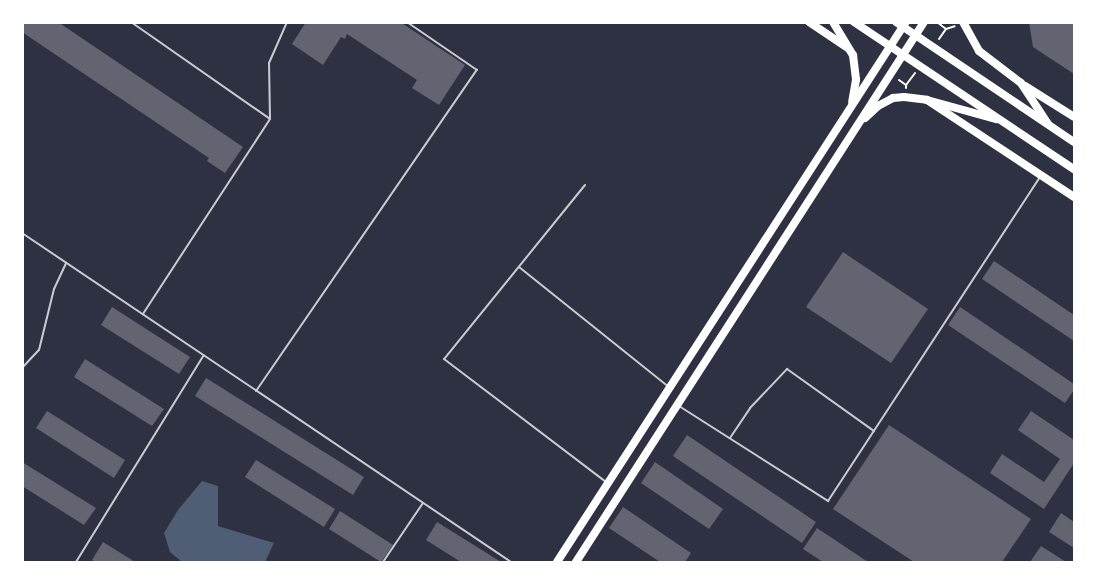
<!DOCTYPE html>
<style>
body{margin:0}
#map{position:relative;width:1097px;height:585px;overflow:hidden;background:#2d3142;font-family:Poppins,sans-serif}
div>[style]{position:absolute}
.water>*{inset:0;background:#4f5d75}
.building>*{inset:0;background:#626471}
.path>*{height:2px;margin:-1px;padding:0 1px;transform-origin:1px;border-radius:1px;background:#fff}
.service>*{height:2px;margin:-1px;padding:0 1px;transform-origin:1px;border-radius:1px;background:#caccd0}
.secondary>*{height:8px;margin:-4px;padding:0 4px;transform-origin:4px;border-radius:4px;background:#fff}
.primary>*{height:8px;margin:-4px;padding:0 4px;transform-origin:4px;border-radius:4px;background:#fff}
span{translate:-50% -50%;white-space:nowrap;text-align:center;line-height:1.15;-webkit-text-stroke:4.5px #fff;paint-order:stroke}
.frame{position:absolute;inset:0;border:24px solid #fff;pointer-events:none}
</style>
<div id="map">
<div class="water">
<div style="clip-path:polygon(202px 481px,218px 486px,218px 526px,274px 543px,265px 562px,182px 562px,170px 552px,164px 533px,178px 510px)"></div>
</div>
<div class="building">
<div style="clip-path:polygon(22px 22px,58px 22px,243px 147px,225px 173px,207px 161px,209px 158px,22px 32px)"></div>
<div style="clip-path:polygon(306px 22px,400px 22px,465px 65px,439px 105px,412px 88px,417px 80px,347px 34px,345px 39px,341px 37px,323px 65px,292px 44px)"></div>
<div style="clip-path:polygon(1029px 22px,1074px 22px,1074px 74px,1033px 47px)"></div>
<div style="clip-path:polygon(843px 252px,928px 309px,891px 363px,806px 307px)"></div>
<div style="clip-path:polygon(994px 261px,1074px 315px,1074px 341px,982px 279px)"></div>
<div style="clip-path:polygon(112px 307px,190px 357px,179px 374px,101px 325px)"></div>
<div style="clip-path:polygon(960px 307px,1074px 384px,1074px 390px,1065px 403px,948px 325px)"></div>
<div style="clip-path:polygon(85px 359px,164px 409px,152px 426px,74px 377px)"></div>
<div style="clip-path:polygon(206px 378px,364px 477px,353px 495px,195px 396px)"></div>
<div style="clip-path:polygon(47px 411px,125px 460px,114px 478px,36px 428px)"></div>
<div style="clip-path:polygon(1031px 411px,1074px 440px,1074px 463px,1044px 509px,990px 473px,1002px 454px,1044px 482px,1060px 459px,1018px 430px)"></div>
<div style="clip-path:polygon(889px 425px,1031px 519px,1002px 562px,914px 562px,833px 509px)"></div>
<div style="clip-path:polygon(687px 435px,816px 522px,802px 543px,673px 456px)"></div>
<div style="clip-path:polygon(256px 460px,335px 509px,324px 527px,245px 477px)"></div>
<div style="clip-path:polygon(22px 462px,96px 508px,84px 525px,22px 486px)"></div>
<div style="clip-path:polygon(655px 462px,723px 509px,709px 529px,641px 483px)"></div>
<div style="clip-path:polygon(623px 507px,691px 553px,685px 562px,660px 562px,609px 528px)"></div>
<div style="clip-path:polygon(340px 511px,393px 545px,381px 562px,329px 529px)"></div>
<div style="clip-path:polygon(1061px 513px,1074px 522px,1074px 548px,1049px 532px)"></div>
<div style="clip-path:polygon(437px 522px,501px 562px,461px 562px,426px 540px)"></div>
<div style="clip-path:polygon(817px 528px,868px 562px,823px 562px,803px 549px)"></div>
<div style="clip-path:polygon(103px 542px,135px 562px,96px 562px,92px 560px)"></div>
<div style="clip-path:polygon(1041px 546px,1066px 562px,1030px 562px)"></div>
</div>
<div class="path">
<div style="left:937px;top:22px;width:11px;rotate:38deg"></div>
<div style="left:946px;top:29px;width:9px;rotate:-18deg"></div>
<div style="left:939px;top:39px;width:12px;rotate:-55deg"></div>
<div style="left:899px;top:80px;width:9px;rotate:36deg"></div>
<div style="left:906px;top:85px;width:3px;rotate:90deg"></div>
<div style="left:906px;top:85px;width:15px;rotate:-53deg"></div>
</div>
<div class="service">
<div style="left:131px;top:22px;width:169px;rotate:34.9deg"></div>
<div style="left:270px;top:119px;width:233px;rotate:123.1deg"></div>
<div style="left:270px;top:119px;width:56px;rotate:-91deg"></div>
<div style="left:269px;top:63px;width:45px;rotate:-66.3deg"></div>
<div style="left:585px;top:185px;width:224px;rotate:129deg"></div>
<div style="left:444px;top:359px;width:202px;rotate:37.2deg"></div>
<div style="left:22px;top:233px;width:589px;rotate:33.93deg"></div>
<div style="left:519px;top:267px;width:192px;rotate:38.7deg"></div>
<div style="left:22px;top:368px;width:25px;rotate:-47deg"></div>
<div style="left:39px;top:350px;width:63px;rotate:-76.2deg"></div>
<div style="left:54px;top:289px;width:29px;rotate:-65deg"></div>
<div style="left:256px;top:391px;width:390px;rotate:-55.5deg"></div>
<div style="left:477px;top:70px;width:85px;rotate:-145.6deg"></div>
<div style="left:679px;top:406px;width:177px;rotate:32.5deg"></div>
<div style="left:828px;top:501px;width:387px;rotate:-56.8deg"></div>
<div style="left:730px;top:438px;width:36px;rotate:-56deg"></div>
<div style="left:750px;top:408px;width:54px;rotate:-46.5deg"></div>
<div style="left:787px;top:369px;width:107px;rotate:35.5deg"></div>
<div style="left:76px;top:562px;width:243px;rotate:-58.3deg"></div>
<div style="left:383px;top:562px;width:71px;rotate:-55.9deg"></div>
</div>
<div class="secondary">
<div style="left:809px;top:22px;width:47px;rotate:33.7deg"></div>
<div style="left:833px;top:22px;width:39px;rotate:59deg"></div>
<div style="left:853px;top:55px;width:25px;rotate:83deg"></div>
<div style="left:856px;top:80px;width:22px;rotate:100deg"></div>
<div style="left:963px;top:22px;width:33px;rotate:61deg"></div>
<div style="left:979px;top:51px;width:53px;rotate:37.3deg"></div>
<div style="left:1021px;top:83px;width:49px;rotate:56.6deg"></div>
<div style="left:1025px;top:86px;width:58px;rotate:32.3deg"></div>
<div style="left:927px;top:100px;width:176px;rotate:33.4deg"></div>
<div style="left:865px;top:118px;width:18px;rotate:-43deg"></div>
<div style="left:878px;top:106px;width:17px;rotate:-28deg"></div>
<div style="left:893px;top:98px;width:11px;rotate:-5deg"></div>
<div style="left:904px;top:97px;width:23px;rotate:7deg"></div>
<div style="left:927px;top:100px;width:72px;rotate:15.4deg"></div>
<div style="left:557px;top:562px;width:643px;rotate:-57.13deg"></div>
<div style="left:576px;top:562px;width:642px;rotate:-57.2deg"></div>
</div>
<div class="primary">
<div style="left:854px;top:22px;width:265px;rotate:33.8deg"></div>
<div style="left:896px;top:22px;width:215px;rotate:34deg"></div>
</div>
<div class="frame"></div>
</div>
